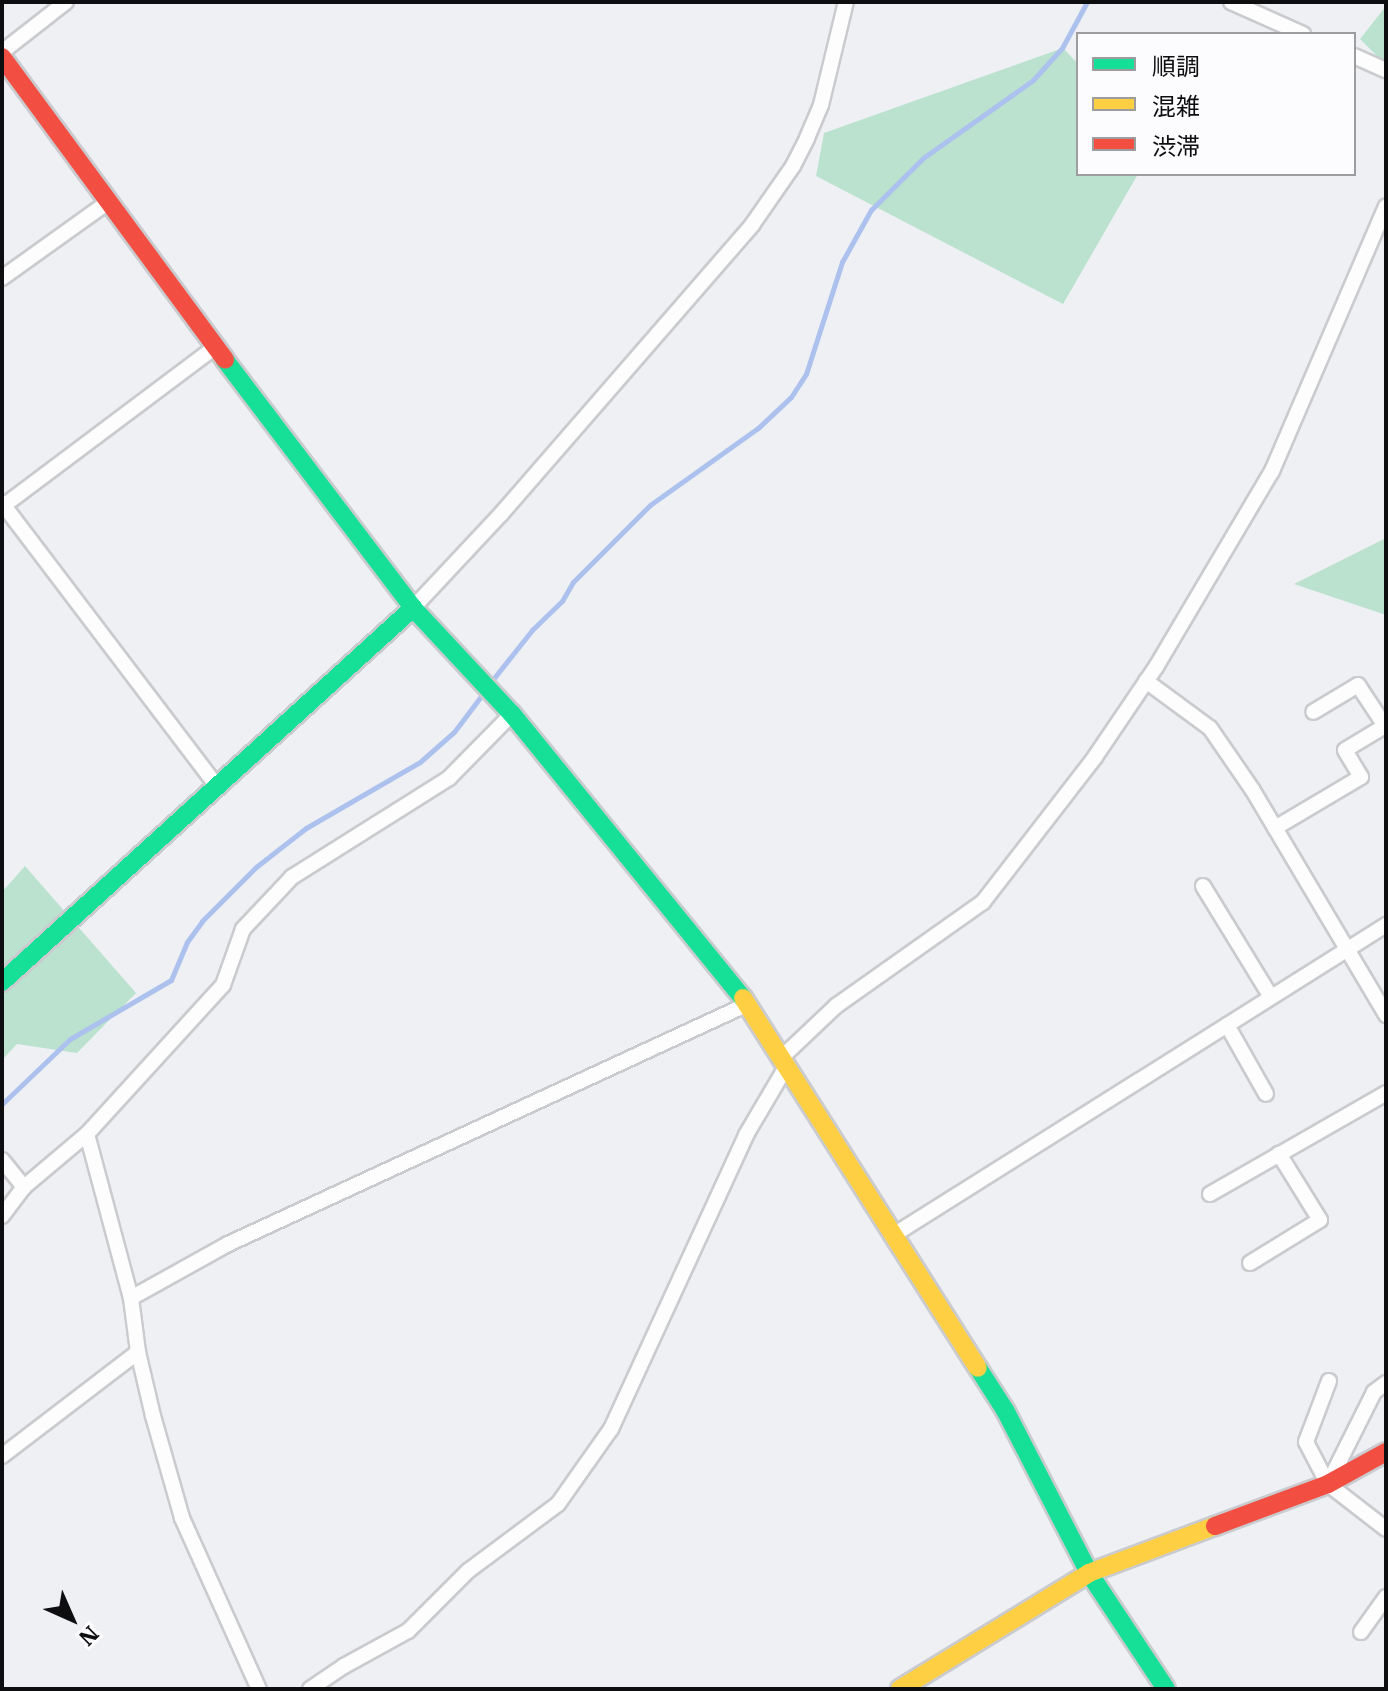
<!DOCTYPE html>
<meta charset="utf-8">
<style>
body{margin:0}
#map{position:relative;width:1388px;height:1691px;overflow:hidden;background:#eff0f4;font-family:"IBM Plex Serif","Noto Sans JP",serif}
div>[style]{position:absolute}
.green>*{inset:0;background:#bae2cf}
.stream>*{height:5px;margin:-2.5px;padding:0 2.5px;transform-origin:2.5px;border-radius:2.5px;background:#acc1ed}
.roads{filter:drop-shadow(2px 0 #cacbce) drop-shadow(-2px 0 #cacbce) drop-shadow(0 2px #cacbce) drop-shadow(0 -2px #cacbce)}
.street>*{height:14px;margin:-7px;padding:0 7px;transform-origin:7px;border-radius:7px;background:#fdfdfd}
.fast>*{height:18px;margin:-9px;padding:0 9px;transform-origin:9px;border-radius:9px;background:#16e098}
.slow>*{height:18px;margin:-9px;padding:0 9px;transform-origin:9px;border-radius:9px;background:#ffcf43}
.jam>*{height:18px;margin:-9px;padding:0 9px;transform-origin:9px;border-radius:9px;background:#f24e42}
span{translate:-50% -50%;white-space:nowrap;text-align:center;line-height:1.15;-webkit-text-stroke:6px #fcfcff;paint-order:stroke}
.frame{position:absolute;inset:0;border:4px solid #0e0e11;pointer-events:none}
.legend{position:absolute;left:1076px;top:32px;width:280px;height:144px;box-sizing:border-box;background:#fcfcff;border:2px solid #9d9da0;margin:0;padding:10px 14px;list-style:none;font-size:24px;color:#0e0e11}
.legend li{display:flex;align-items:center;gap:16px;height:40px}
.legend b{width:40px;border:2px solid #9d9da0}
.north{position:absolute;left:32px;top:1579px;width:80px;height:80px;-webkit-text-stroke:6px #fcfcff;paint-order:stroke;rotate:135deg;font-size:22px;font-weight:700;line-height:32px;text-align:center;color:#0e0e11}
.north::after{content:'';display:block;margin:auto;width:28px;height:36px;background:#0e0e11;clip-path:polygon(50% 0,100% 100%,50% 72%,0 100%)}
</style>
<div id="map">
<div class="green">
<div style="clip-path:polygon(1386px 6px,1386px 65px,1360px 39px)"></div>
<div style="clip-path:polygon(1063px 48px,1078px 64px,1078px 174px,1138px 174px,1063px 304px,816px 176px,824px 133px)"></div>
<div style="clip-path:polygon(1386px 538px,1386px 615px,1294px 584px)"></div>
<div style="clip-path:polygon(25px 866px,136px 993px,77px 1053px,17px 1044px,2px 1060px,2px 892px)"></div>
</div>
<div class="stream">
<div style="left:490px;top:683px;width:68px;rotate:-51.6deg"></div>
<div style="left:532px;top:630px;width:42px;rotate:-44deg"></div>
<div style="left:562px;top:601px;width:22px;rotate:-60deg"></div>
<div style="left:573px;top:582px;width:109px;rotate:-45deg"></div>
<div style="left:650px;top:505px;width:133px;rotate:-35.5deg"></div>
<div style="left:758px;top:428px;width:45px;rotate:-43.2deg"></div>
<div style="left:791px;top:397px;width:27px;rotate:-57deg"></div>
<div style="left:806px;top:374px;width:118px;rotate:-72.2deg"></div>
<div style="left:842px;top:262px;width:60px;rotate:-60.9deg"></div>
<div style="left:871px;top:210px;width:74px;rotate:-45deg"></div>
<div style="left:923px;top:158px;width:135px;rotate:-35.3deg"></div>
<div style="left:1033px;top:80px;width:43px;rotate:-47.8deg"></div>
<div style="left:1062px;top:48px;width:52px;rotate:-61.5deg"></div>
<div style="left:2px;top:1104px;width:94px;rotate:-43.7deg"></div>
<div style="left:70px;top:1039px;width:117px;rotate:-30.3deg"></div>
<div style="left:171px;top:980px;width:41px;rotate:-67.2deg"></div>
<div style="left:187px;top:942px;width:26px;rotate:-54deg"></div>
<div style="left:202px;top:921px;width:76px;rotate:-45deg"></div>
<div style="left:256px;top:867px;width:63px;rotate:-38deg"></div>
<div style="left:306px;top:828px;width:132px;rotate:-30.1deg"></div>
<div style="left:420px;top:762px;width:45px;rotate:-41.4deg"></div>
<div style="left:454px;top:732px;width:51px;rotate:-52.9deg"></div>
</div>
<div class="roads">
<div class="street">
<div style="left:1231px;top:2px;width:79px;rotate:24deg"></div>
<div style="left:2px;top:52px;width:81px;rotate:-38deg"></div>
<div style="left:1354px;top:56px;width:35px;rotate:24deg"></div>
<div style="left:2px;top:278px;width:130px;rotate:-35.6deg"></div>
<div style="left:2px;top:503px;width:354px;rotate:52.8deg"></div>
<div style="left:2px;top:507px;width:266px;rotate:-36.9deg"></div>
<div style="left:413px;top:608px;width:129px;rotate:-46.9deg"></div>
<div style="left:501px;top:514px;width:383px;rotate:-49deg"></div>
<div style="left:752px;top:225px;width:72px;rotate:-55.2deg"></div>
<div style="left:793px;top:166px;width:31px;rotate:-63deg"></div>
<div style="left:807px;top:138px;width:36px;rotate:-67deg"></div>
<div style="left:821px;top:105px;width:106px;rotate:-76.4deg"></div>
<div style="left:1146px;top:681px;width:79px;rotate:36.3deg"></div>
<div style="left:1210px;top:728px;width:74px;rotate:55.5deg"></div>
<div style="left:1252px;top:789px;width:263px;rotate:59.3deg"></div>
<div style="left:1275px;top:828px;width:100px;rotate:-30.7deg"></div>
<div style="left:1361px;top:777px;width:31px;rotate:-121deg"></div>
<div style="left:1345px;top:750px;width:47px;rotate:-31deg"></div>
<div style="left:1385px;top:726px;width:49px;rotate:-123.4deg"></div>
<div style="left:1358px;top:685px;width:52px;rotate:149deg"></div>
<div style="left:1203px;top:886px;width:130px;rotate:58.5deg"></div>
<div style="left:1227px;top:1025px;width:79px;rotate:60.5deg"></div>
<div style="left:781px;top:1058px;width:76px;rotate:-43.4deg"></div>
<div style="left:836px;top:1006px;width:180px;rotate:-35.3deg"></div>
<div style="left:983px;top:902px;width:183px;rotate:-52.3deg"></div>
<div style="left:1095px;top:757px;width:109px;rotate:-55.9deg"></div>
<div style="left:1156px;top:667px;width:228px;rotate:-59.4deg"></div>
<div style="left:1272px;top:471px;width:288px;rotate:-66.7deg"></div>
<div style="left:87px;top:1134px;width:170px;rotate:75deg"></div>
<div style="left:131px;top:1298px;width:54px;rotate:82.6deg"></div>
<div style="left:138px;top:1352px;width:66px;rotate:76.8deg"></div>
<div style="left:153px;top:1416px;width:106px;rotate:74.1deg"></div>
<div style="left:182px;top:1518px;width:188px;rotate:65.8deg"></div>
<div style="left:2px;top:1160px;width:35px;rotate:51deg"></div>
<div style="left:1210px;top:1194px;width:203px;rotate:-29.8deg"></div>
<div style="left:2px;top:1216px;width:36px;rotate:-53deg"></div>
<div style="left:24px;top:1187px;width:82px;rotate:-40.1deg"></div>
<div style="left:87px;top:1134px;width:202px;rotate:-47.6deg"></div>
<div style="left:223px;top:985px;width:59px;rotate:-70.3deg"></div>
<div style="left:243px;top:929px;width:71px;rotate:-46.7deg"></div>
<div style="left:292px;top:877px;width:186px;rotate:-32.2deg"></div>
<div style="left:449px;top:778px;width:90px;rotate:-45.5deg"></div>
<div style="left:892px;top:1236px;width:584px;rotate:-32.19deg"></div>
<div style="left:1250px;top:1263px;width:82px;rotate:-31.6deg"></div>
<div style="left:1320px;top:1220px;width:78px;rotate:-121.8deg"></div>
<div style="left:131px;top:1298px;width:111px;rotate:-29.1deg"></div>
<div style="left:228px;top:1244px;width:573px;rotate:-24.78deg"></div>
<div style="left:1329px;top:1381px;width:65px;rotate:110.7deg"></div>
<div style="left:1306px;top:1442px;width:47px;rotate:62.4deg"></div>
<div style="left:1328px;top:1484px;width:73px;rotate:37.8deg"></div>
<div style="left:2px;top:1456px;width:171px;rotate:-37.4deg"></div>
<div style="left:1328px;top:1484px;width:103px;rotate:-63.4deg"></div>
<div style="left:1374px;top:1392px;width:15px;rotate:-37deg"></div>
<div style="left:1361px;top:1632px;width:43px;rotate:-54.5deg"></div>
<div style="left:310px;top:1689px;width:41px;rotate:-34.1deg"></div>
<div style="left:344px;top:1666px;width:73px;rotate:-28.7deg"></div>
<div style="left:408px;top:1631px;width:85px;rotate:-45deg"></div>
<div style="left:468px;top:1571px;width:112px;rotate:-36.7deg"></div>
<div style="left:558px;top:1504px;width:92px;rotate:-54.8deg"></div>
<div style="left:611px;top:1429px;width:324px;rotate:-65.3deg"></div>
<div style="left:746px;top:1135px;width:79px;rotate:-59.5deg"></div>
</div>
<div class="fast">
<div style="left:225px;top:360px;width:311px;rotate:52.8deg"></div>
<div style="left:413px;top:608px;width:145px;rotate:47deg"></div>
<div style="left:512px;top:714px;width:366px;rotate:50.9deg"></div>
<div style="left:2px;top:982px;width:556px;rotate:-42.3deg"></div>
<div style="left:978px;top:1368px;width:50px;rotate:57.3deg"></div>
<div style="left:1005px;top:1410px;width:183px;rotate:62.7deg"></div>
<div style="left:1089px;top:1573px;width:139px;rotate:56.4deg"></div>
</div>
<div class="slow">
<div style="left:743px;top:998px;width:438px;rotate:57.6deg"></div>
<div style="left:900px;top:1689px;width:222px;rotate:-31.5deg"></div>
<div style="left:1089px;top:1573px;width:134px;rotate:-20.5deg"></div>
</div>
<div class="jam">
<div style="left:2px;top:57px;width:376px;rotate:53.6deg"></div>
<div style="left:1215px;top:1526px;width:121px;rotate:-20.4deg"></div>
<div style="left:1328px;top:1484px;width:66px;rotate:-28.9deg"></div>
</div>
</div>
<div class="frame"></div>
<ul class="legend">
<li><b style="height:10px;background:#16e098"></b>順調</li>
<li><b style="height:10px;background:#ffcf43"></b>混雑</li>
<li><b style="height:10px;background:#f24e42"></b>渋滞</li>
</ul>
<div class="north">N</div>
</div>
